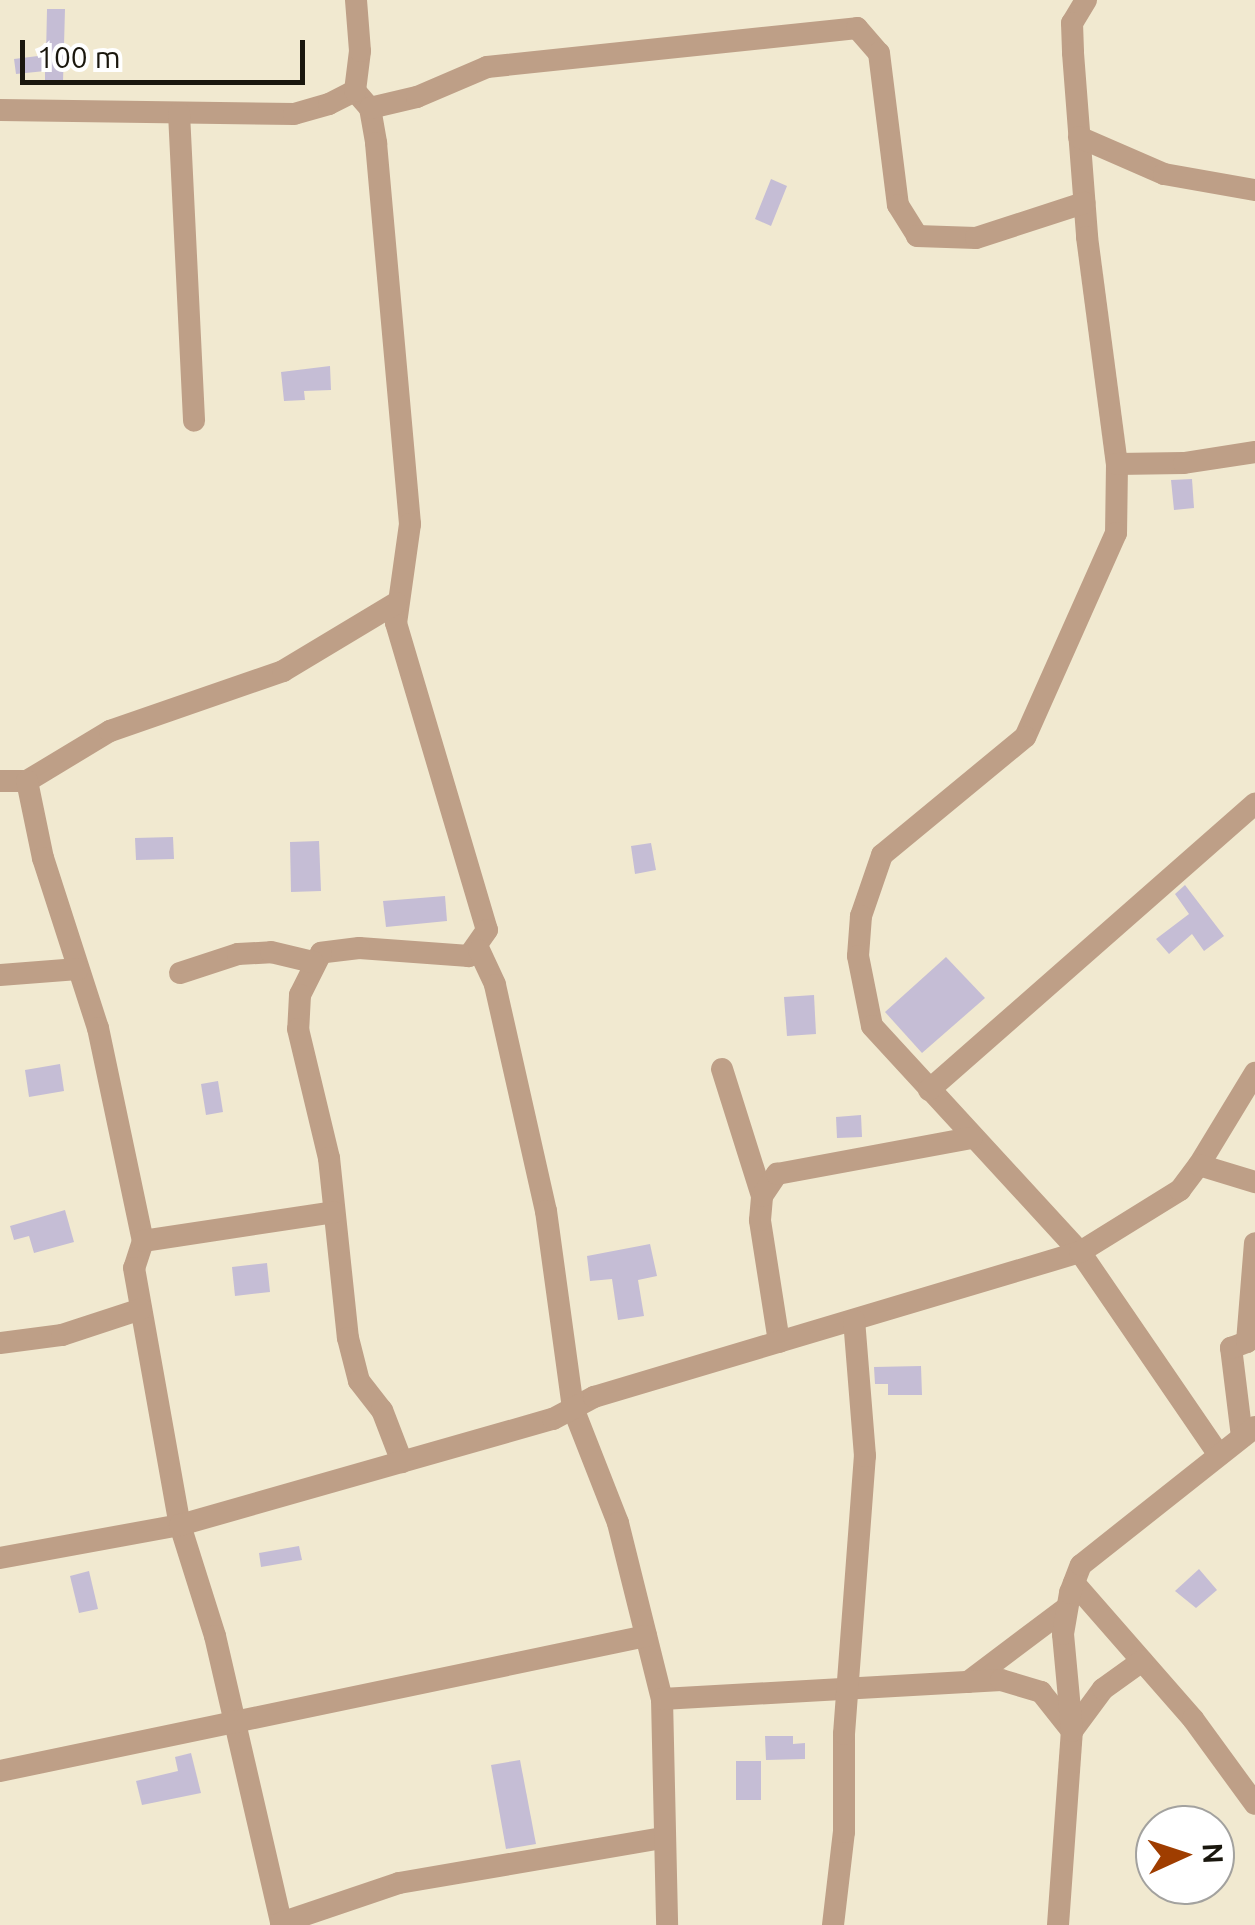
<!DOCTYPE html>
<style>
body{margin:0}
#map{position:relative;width:1255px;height:1925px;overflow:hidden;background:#f1e9d0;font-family:Ubuntu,sans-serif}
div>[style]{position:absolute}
.building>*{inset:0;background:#c5bdd5}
.street>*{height:22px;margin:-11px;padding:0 11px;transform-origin:11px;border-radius:11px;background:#be9f87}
span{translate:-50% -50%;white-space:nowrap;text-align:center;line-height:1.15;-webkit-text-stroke:8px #fff;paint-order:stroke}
.north{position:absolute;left:1135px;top:1805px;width:100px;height:100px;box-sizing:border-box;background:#fff;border:2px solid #a3a29f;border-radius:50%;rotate:87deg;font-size:28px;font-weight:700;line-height:40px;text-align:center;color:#1a170e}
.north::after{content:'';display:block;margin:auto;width:35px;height:45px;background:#9f3d00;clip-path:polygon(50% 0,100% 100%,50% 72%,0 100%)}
.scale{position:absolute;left:20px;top:40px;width:285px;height:45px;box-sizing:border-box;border:5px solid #1a170e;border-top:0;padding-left:12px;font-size:30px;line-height:35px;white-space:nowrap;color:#1a170e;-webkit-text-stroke:8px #fff;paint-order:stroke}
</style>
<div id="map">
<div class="building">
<div style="clip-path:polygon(47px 9px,65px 9px,63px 82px,45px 81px,45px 71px,16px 74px,14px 59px,46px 55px)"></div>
<div style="clip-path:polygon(771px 179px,787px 186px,771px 226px,755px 219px)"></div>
<div style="clip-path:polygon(330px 366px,331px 390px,304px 391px,305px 400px,284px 401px,281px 372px)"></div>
<div style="clip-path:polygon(1192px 479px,1194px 508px,1174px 510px,1171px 480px)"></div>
<div style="clip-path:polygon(173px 837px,174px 859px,136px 860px,135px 838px)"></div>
<div style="clip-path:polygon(319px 841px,321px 891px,291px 892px,290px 842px)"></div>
<div style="clip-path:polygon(651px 843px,656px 870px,635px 874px,631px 846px)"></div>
<div style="clip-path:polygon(1185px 885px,1224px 936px,1204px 951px,1192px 934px,1169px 954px,1156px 939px,1189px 914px,1175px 894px)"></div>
<div style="clip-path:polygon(445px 896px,447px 921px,386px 927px,383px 901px)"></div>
<div style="clip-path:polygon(946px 957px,985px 998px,922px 1053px,885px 1012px)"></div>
<div style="clip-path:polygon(814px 995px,816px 1034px,787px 1036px,784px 997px)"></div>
<div style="clip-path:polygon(60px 1064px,64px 1091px,29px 1097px,25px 1070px)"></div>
<div style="clip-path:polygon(218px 1081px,223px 1112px,206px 1115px,201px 1084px)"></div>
<div style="clip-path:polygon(861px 1115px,862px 1137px,837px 1138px,836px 1117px)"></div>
<div style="clip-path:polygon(65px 1210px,74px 1242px,34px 1253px,29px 1236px,14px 1240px,10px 1226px)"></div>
<div style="clip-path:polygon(650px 1244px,657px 1276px,638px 1280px,644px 1316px,618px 1320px,612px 1279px,590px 1281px,587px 1256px)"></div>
<div style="clip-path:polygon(267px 1263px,270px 1292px,235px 1296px,232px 1267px)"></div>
<div style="clip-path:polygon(921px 1366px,922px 1395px,888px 1395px,888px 1384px,875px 1384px,874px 1367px)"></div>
<div style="clip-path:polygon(299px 1546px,302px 1560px,261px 1567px,259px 1553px)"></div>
<div style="clip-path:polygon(1199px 1569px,1217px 1590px,1196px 1608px,1175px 1591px)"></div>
<div style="clip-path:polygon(89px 1571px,98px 1609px,79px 1613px,70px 1576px)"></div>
<div style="clip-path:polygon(765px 1736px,793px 1736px,793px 1744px,805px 1743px,805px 1759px,766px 1760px)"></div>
<div style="clip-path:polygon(191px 1753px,201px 1793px,142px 1805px,136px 1781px,178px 1771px,175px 1757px)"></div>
<div style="clip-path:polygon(520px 1760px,536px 1844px,506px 1849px,491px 1765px)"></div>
<div style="clip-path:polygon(736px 1761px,761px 1761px,761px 1800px,736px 1800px)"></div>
</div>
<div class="street">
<div style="left:1086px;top:0;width:27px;rotate:121deg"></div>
<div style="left:1072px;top:23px;width:30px;rotate:88deg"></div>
<div style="left:1073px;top:53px;width:185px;rotate:85.6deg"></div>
<div style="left:1087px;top:237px;width:229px;rotate:82.5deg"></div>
<div style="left:1117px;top:464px;width:69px;rotate:90.8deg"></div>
<div style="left:1116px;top:533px;width:223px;rotate:114deg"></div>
<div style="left:1025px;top:737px;width:185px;rotate:140.5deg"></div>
<div style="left:882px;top:855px;width:65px;rotate:109deg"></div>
<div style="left:861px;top:916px;width:40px;rotate:94.3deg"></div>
<div style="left:858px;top:956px;width:71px;rotate:78.7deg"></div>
<div style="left:872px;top:1026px;width:307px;rotate:47.4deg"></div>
<div style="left:1080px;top:1252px;width:246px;rotate:55.6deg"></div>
<div style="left:355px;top:91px;width:23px;rotate:49deg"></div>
<div style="left:370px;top:108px;width:36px;rotate:80deg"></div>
<div style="left:376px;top:143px;width:383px;rotate:84.9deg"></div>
<div style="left:410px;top:524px;width:100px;rotate:98deg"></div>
<div style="left:396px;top:623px;width:320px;rotate:73.5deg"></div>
<div style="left:487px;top:930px;width:32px;rotate:125deg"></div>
<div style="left:469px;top:956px;width:110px;rotate:-175.8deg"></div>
<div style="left:359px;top:948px;width:38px;rotate:173deg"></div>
<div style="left:321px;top:953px;width:47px;rotate:116.6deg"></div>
<div style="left:300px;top:995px;width:34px;rotate:93deg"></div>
<div style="left:298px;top:1029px;width:133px;rotate:76.5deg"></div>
<div style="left:329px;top:1158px;width:181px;rotate:84deg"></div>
<div style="left:348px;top:1338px;width:44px;rotate:75.7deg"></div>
<div style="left:359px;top:1381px;width:37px;rotate:52deg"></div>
<div style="left:382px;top:1410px;width:56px;rotate:69deg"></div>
<div style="left:370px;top:108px;width:48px;rotate:-13.2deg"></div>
<div style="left:417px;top:97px;width:76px;rotate:-23.2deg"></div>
<div style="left:487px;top:67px;width:372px;rotate:-6deg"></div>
<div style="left:857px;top:28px;width:33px;rotate:49deg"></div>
<div style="left:879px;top:53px;width:153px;rotate:82.9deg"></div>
<div style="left:898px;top:205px;width:36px;rotate:58deg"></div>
<div style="left:917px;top:236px;width:59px;rotate:1.9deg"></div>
<div style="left:976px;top:238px;width:114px;rotate:-18deg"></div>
<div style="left:0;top:110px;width:294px;rotate:0.8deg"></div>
<div style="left:294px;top:114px;width:36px;rotate:-16deg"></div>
<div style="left:329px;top:104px;width:29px;rotate:-27deg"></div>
<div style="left:355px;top:91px;width:40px;rotate:-82.9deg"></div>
<div style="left:360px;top:51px;width:51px;rotate:-94.5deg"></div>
<div style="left:179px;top:113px;width:308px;rotate:87.2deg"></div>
<div style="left:1079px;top:137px;width:93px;rotate:23.5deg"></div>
<div style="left:1164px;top:174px;width:92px;rotate:10deg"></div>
<div style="left:1117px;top:464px;width:67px;rotate:-0.9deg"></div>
<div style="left:1184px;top:463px;width:72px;rotate:-8.8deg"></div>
<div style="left:0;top:781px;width:27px"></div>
<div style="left:27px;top:781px;width:97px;rotate:-31.1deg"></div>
<div style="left:110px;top:731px;width:183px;rotate:-19.1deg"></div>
<div style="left:283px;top:671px;width:132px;rotate:-31deg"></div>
<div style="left:27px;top:781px;width:79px;rotate:78.3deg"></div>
<div style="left:43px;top:858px;width:179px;rotate:72.1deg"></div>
<div style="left:98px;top:1028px;width:218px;rotate:78.1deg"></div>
<div style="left:143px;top:1241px;width:28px;rotate:108deg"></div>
<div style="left:134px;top:1268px;width:261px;rotate:79.9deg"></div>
<div style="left:180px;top:1525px;width:116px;rotate:72.5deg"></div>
<div style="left:215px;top:1636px;width:294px;rotate:77deg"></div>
<div style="left:281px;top:1923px;width:125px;rotate:-18.7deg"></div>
<div style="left:399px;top:1883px;width:267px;rotate:-9.7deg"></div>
<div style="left:479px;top:950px;width:38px;rotate:65deg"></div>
<div style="left:495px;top:985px;width:232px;rotate:77.3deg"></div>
<div style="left:546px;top:1211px;width:199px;rotate:82.2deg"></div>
<div style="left:573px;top:1408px;width:123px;rotate:68.6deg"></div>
<div style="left:618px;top:1523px;width:181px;rotate:76deg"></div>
<div style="left:662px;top:1699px;width:226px;rotate:88.7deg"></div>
<div style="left:180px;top:973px;width:61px;rotate:-18.1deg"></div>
<div style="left:238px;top:954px;width:33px;rotate:-3deg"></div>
<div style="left:271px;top:952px;width:43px;rotate:13.4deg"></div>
<div style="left:0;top:975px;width:78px;rotate:-4.4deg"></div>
<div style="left:722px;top:1069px;width:133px;rotate:72.5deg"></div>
<div style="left:929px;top:1090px;width:434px;rotate:-41.3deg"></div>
<div style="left:1199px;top:1165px;width:108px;rotate:-58.7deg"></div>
<div style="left:143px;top:1241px;width:193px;rotate:-8.6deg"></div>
<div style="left:779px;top:1342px;width:123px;rotate:-98.9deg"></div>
<div style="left:760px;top:1220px;width:24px;rotate:-85deg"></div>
<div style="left:762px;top:1196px;width:27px;rotate:-56deg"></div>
<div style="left:777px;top:1174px;width:198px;rotate:-10.5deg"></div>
<div style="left:0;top:1343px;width:63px;rotate:-7.4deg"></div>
<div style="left:62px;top:1335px;width:83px;rotate:-18.2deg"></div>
<div style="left:1242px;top:1437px;width:90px;rotate:-97deg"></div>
<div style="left:1231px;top:1348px;width:17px;rotate:-21deg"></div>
<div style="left:1247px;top:1342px;width:99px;rotate:-85.4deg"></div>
<div style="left:0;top:1558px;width:183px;rotate:-10.4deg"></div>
<div style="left:180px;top:1525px;width:388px;rotate:-15.9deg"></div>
<div style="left:553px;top:1419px;width:47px;rotate:-28.2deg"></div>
<div style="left:594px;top:1397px;width:507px;rotate:-16.61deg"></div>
<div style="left:1080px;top:1252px;width:118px;rotate:-31.8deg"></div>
<div style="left:1180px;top:1190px;width:31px;rotate:-53deg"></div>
<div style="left:1199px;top:1165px;width:59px;rotate:16.9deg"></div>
<div style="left:1074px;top:1583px;width:181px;rotate:48.8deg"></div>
<div style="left:1193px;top:1719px;width:105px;rotate:53.9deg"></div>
<div style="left:968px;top:1682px;width:121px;rotate:-37deg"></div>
<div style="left:662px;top:1699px;width:340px;rotate:-3.2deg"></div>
<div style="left:1001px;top:1680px;width:42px;rotate:16.7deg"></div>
<div style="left:1041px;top:1692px;width:50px;rotate:51.5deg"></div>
<div style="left:1072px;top:1731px;width:52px;rotate:-53.6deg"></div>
<div style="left:1103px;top:1689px;width:48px;rotate:-35.7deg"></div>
<div style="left:0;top:1771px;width:660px;rotate:-11.8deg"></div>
<div style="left:833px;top:1925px;width:94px;rotate:-83.3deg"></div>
<div style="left:844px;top:1832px;width:98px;rotate:-90deg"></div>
<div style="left:844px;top:1734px;width:279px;rotate:-85.7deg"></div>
<div style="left:865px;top:1456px;width:136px;rotate:-94.6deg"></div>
<div style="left:1058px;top:1925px;width:195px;rotate:-85.9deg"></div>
<div style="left:1072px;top:1731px;width:97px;rotate:-95.3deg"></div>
<div style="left:1063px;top:1634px;width:42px;rotate:-80.3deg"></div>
<div style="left:1070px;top:1593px;width:30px;rotate:-69deg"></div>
<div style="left:1081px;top:1565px;width:222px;rotate:-38.4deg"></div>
</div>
<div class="north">N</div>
<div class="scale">100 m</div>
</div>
